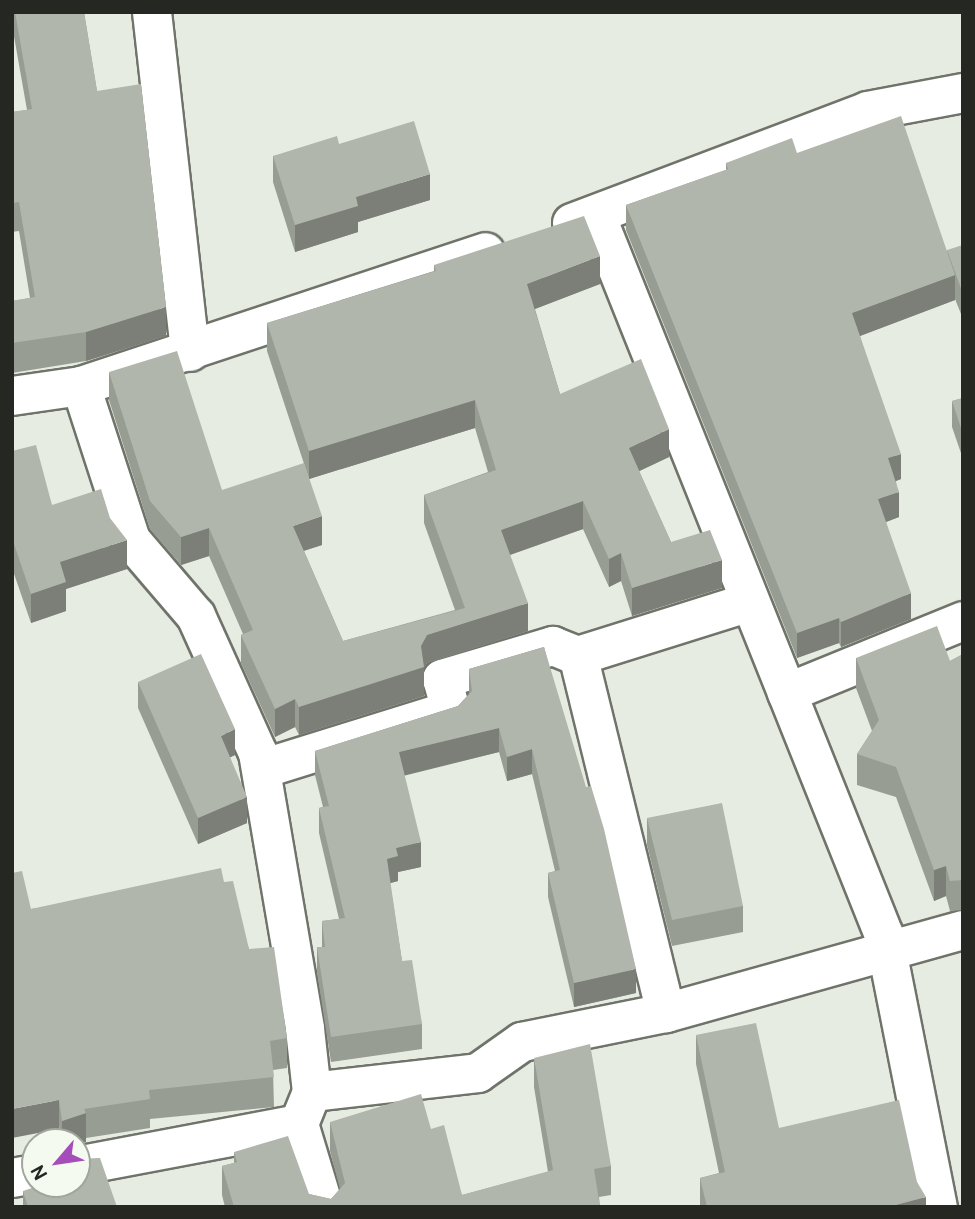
<!DOCTYPE html>
<style>
body{margin:0}
#map{position:relative;width:975px;height:1219px;overflow:hidden;background:#e7ece2;font-family:Cabin,sans-serif}
div>[style]{position:absolute}
.roads{filter:drop-shadow(2px 0 #6f746a) drop-shadow(-2px 0 #6f746a) drop-shadow(0 2px #6f746a) drop-shadow(0 -2px #6f746a)}
.minor>*{height:38px;margin:-19px;padding:0 19px;transform-origin:19px;border-radius:19px;background:#fff}
.wall>*{inset:0;background:#979d93}
.shaded-wall>*{inset:0;background:#7b7f78}
.building>*{inset:0;background:#b0b6ab}
span{translate:-50% -50%;white-space:nowrap;text-align:center;line-height:1.15;-webkit-text-stroke:5px #f4faef;paint-order:stroke}
.frame{position:absolute;inset:0;border:14px solid #252723;pointer-events:none}
.north{position:absolute;left:21px;top:1128px;width:70px;height:70px;box-sizing:border-box;background:#f4faef;border:2px solid #a1a69d;border-radius:50%;rotate:241deg;font-size:19px;font-weight:700;line-height:28px;text-align:center;color:#252723}
.north::after{content:'';display:block;margin:auto;width:24px;height:32px;background:#a54dba;clip-path:polygon(50% 0,100% 100%,50% 72%,0 100%)}
</style>
<div id="map">
<div class="roads">
<div class="minor">
<div style="left:152px;top:12px;width:342px;rotate:83.6deg"></div>
<div style="left:596px;top:215px;width:775px;rotate:68.2deg"></div>
<div style="left:884px;top:935px;width:277px;rotate:78.8deg"></div>
<div style="left:572px;top:223px;width:316px;rotate:-20.7deg"></div>
<div style="left:868px;top:111px;width:97px;rotate:-10.7deg"></div>
<div style="left:81px;top:386px;width:162px;rotate:72deg"></div>
<div style="left:131px;top:540px;width:100px;rotate:49.5deg"></div>
<div style="left:196px;top:616px;width:150px;rotate:65.7deg"></div>
<div style="left:258px;top:753px;width:280px;rotate:80.3deg"></div>
<div style="left:305px;top:1029px;width:63px;rotate:83.7deg"></div>
<div style="left:312px;top:1092px;width:35px;rotate:112deg"></div>
<div style="left:299px;top:1124px;width:87px;rotate:73.2deg"></div>
<div style="left:12px;top:396px;width:70px;rotate:-8.2deg"></div>
<div style="left:81px;top:386px;width:426px;rotate:-18.3deg"></div>
<div style="left:787px;top:693px;width:190px;rotate:-22.2deg"></div>
<div style="left:262px;top:769px;width:198px;rotate:-17.3deg"></div>
<div style="left:451px;top:710px;width:32px;rotate:-106deg"></div>
<div style="left:442px;top:679px;width:116px;rotate:-16.6deg"></div>
<div style="left:553px;top:646px;width:27px;rotate:22deg"></div>
<div style="left:666px;top:1013px;width:368px;rotate:-103.8deg"></div>
<div style="left:578px;top:656px;width:180px;rotate:-17.4deg"></div>
<div style="left:312px;top:1092px;width:167px;rotate:-6.5deg"></div>
<div style="left:478px;top:1073px;width:54px;rotate:-35.2deg"></div>
<div style="left:522px;top:1042px;width:147px;rotate:-11.4deg"></div>
<div style="left:666px;top:1013px;width:308px;rotate:-15.6deg"></div>
<div style="left:77px;top:1166px;width:226px;rotate:-10.7deg"></div>
<div style="left:12px;top:1178px;width:23px;rotate:-10deg"></div>
</div>
</div>
<div class="wall">
<div style="clip-path:polygon(12px 12px,84px 12px,97px 91px,166px 336px,86px 361px,12px 373px,12px 301px,30px 298px,19px 231px,12px 232px,12px 112px,27px 110px,12px 25px)"></div>
<div style="clip-path:polygon(339px 144px,430px 200px,358px 222px,358px 232px,295px 252px,273px 182px,273px 156px)"></div>
<div style="clip-path:polygon(797px 153px,947px 251px,963px 245px,963px 319px,955px 299px,955px 300px,860px 336px,901px 479px,896px 481px,899px 517px,886px 522px,911px 619px,841px 647px,839px 643px,797px 658px,626px 230px,626px 205px,726px 170px,726px 163px)"></div>
<div style="clip-path:polygon(434px 265px,600px 284px,535px 309px,560px 394px,669px 457px,639px 471px,671px 542px,722px 588px,632px 616px,621px 581px,609px 587px,583px 529px,510px 555px,528px 631px,427px 663px,424px 668px,424px 696px,299px 735px,295px 727px,275px 737px,241px 663px,241px 635px,243px 634px,209px 556px,181px 565px,150px 529px,109px 400px,109px 372px,222px 490px,322px 545px,304px 551px,343px 641px,455px 610px,424px 523px,424px 495px,488px 472px,475px 428px,309px 479px,267px 351px,267px 323px,434px 271px)"></div>
<div style="clip-path:polygon(963px 398px,963px 459px,952px 427px,952px 401px)"></div>
<div style="clip-path:polygon(12px 451px,52px 505px,127px 569px,66px 589px,66px 611px,31px 623px,12px 568px)"></div>
<div style="clip-path:polygon(544px 647px,636px 993px,574px 1007px,548px 897px,548px 873px,555px 871px,532px 774px,507px 781px,499px 752px,404px 775px,421px 867px,398px 872px,398px 881px,390px 883px,402px 961px,422px 1024px,422px 1049px,331px 1062px,317px 972px,317px 947px,322px 947px,322px 921px,339px 919px,319px 833px,319px 808px,323px 807px,315px 775px,315px 751px,458px 706px,469px 694px,469px 669px)"></div>
<div style="clip-path:polygon(963px 654px,963px 910px,950px 911px,946px 896px,934px 901px,896px 797px,857px 785px,857px 754px,872px 731px,856px 688px,856px 658px,950px 661px)"></div>
<div style="clip-path:polygon(138px 682px,235px 755px,230px 757px,247px 823px,198px 844px,138px 708px)"></div>
<div style="clip-path:polygon(647px 818px,743px 906px,743px 932px,672px 946px,647px 845px)"></div>
<div style="clip-path:polygon(224px 882px,249px 949px,287px 1038px,287px 1068px,273px 1070px,274px 1107px,150px 1119px,150px 1128px,86px 1138px,86px 1142px,61px 1142px,31px 909px)"></div>
<div style="clip-path:polygon(963px 922px,963px 957px,962px 953px,962px 923px)"></div>
<div style="clip-path:polygon(696px 1035px,779px 1128px,917px 1182px,926px 1207px,700px 1207px,700px 1178px,719px 1173px,696px 1064px)"></div>
<div style="clip-path:polygon(534px 1058px,611px 1166px,611px 1195px,599px 1197px,600px 1207px,225px 1207px,222px 1195px,222px 1166px,234px 1163px,234px 1152px,309px 1194px,331px 1199px,340px 1189px,330px 1151px,330px 1122px,431px 1129px,462px 1195px,548px 1172px,534px 1087px)"></div>
<div style="clip-path:polygon(23px 1191px,117px 1207px,23px 1207px)"></div>
</div>
<div class="shaded-wall">
<div style="clip-path:polygon(430px 174px,430px 200px,358px 222px,358px 232px,295px 252px,295px 225px,356px 197px)"></div>
<div style="clip-path:polygon(600px 256px,600px 284px,527px 312px,527px 284px)"></div>
<div style="clip-path:polygon(955px 275px,955px 300px,852px 339px,852px 313px)"></div>
<div style="clip-path:polygon(166px 307px,166px 336px,86px 361px,86px 332px)"></div>
<div style="clip-path:polygon(475px 400px,475px 428px,309px 479px,309px 451px)"></div>
<div style="clip-path:polygon(669px 429px,669px 457px,629px 476px,629px 448px)"></div>
<div style="clip-path:polygon(901px 454px,901px 479px,888px 484px,888px 458px)"></div>
<div style="clip-path:polygon(899px 492px,899px 517px,878px 525px,878px 499px)"></div>
<div style="clip-path:polygon(583px 501px,583px 529px,501px 558px,501px 530px)"></div>
<div style="clip-path:polygon(322px 516px,322px 545px,293px 554px,293px 526px)"></div>
<div style="clip-path:polygon(209px 528px,209px 556px,181px 565px,181px 537px)"></div>
<div style="clip-path:polygon(127px 540px,127px 569px,66px 589px,66px 611px,31px 623px,31px 594px,60px 562px)"></div>
<div style="clip-path:polygon(621px 553px,621px 581px,609px 587px,609px 559px)"></div>
<div style="clip-path:polygon(722px 560px,722px 588px,632px 616px,632px 588px)"></div>
<div style="clip-path:polygon(911px 593px,911px 619px,841px 647px,841px 622px)"></div>
<div style="clip-path:polygon(528px 603px,528px 631px,427px 663px,424px 668px,424px 696px,299px 735px,299px 707px,421px 646px,427px 635px)"></div>
<div style="clip-path:polygon(839px 618px,839px 643px,797px 658px,797px 633px)"></div>
<div style="clip-path:polygon(295px 699px,295px 727px,275px 737px,275px 709px)"></div>
<div style="clip-path:polygon(499px 728px,499px 752px,399px 777px,399px 752px)"></div>
<div style="clip-path:polygon(235px 729px,235px 755px,221px 762px,221px 736px)"></div>
<div style="clip-path:polygon(532px 749px,532px 774px,507px 781px,507px 757px)"></div>
<div style="clip-path:polygon(247px 797px,247px 823px,198px 844px,198px 818px)"></div>
<div style="clip-path:polygon(421px 842px,421px 867px,398px 872px,398px 881px,387px 884px,387px 859px,396px 848px)"></div>
<div style="clip-path:polygon(946px 866px,946px 896px,934px 901px,934px 870px)"></div>
<div style="clip-path:polygon(636px 969px,636px 993px,574px 1007px,574px 983px)"></div>
<div style="clip-path:polygon(59px 1100px,59px 1129px,12px 1138px,12px 1109px)"></div>
<div style="clip-path:polygon(86px 1113px,86px 1142px,77px 1145px,77px 1142px,62px 1142px,62px 1121px)"></div>
<div style="clip-path:polygon(926px 1197px,926px 1207px,888px 1207px)"></div>
</div>
<div class="building">
<div style="clip-path:polygon(15px 12px,84px 12px,97px 91px,141px 84px,166px 307px,86px 332px,12px 343px,12px 301px,35px 297px,19px 202px,12px 203px,12px 112px,32px 109px)"></div>
<div style="clip-path:polygon(901px 116px,955px 275px,852px 313px,901px 454px,888px 458px,899px 492px,878px 499px,911px 593px,841px 622px,839px 618px,797px 633px,626px 205px,728px 169px,726px 163px,792px 138px,797px 153px)"></div>
<div style="clip-path:polygon(414px 121px,430px 174px,356px 197px,358px 206px,295px 225px,273px 156px,337px 136px,339px 144px)"></div>
<div style="clip-path:polygon(584px 216px,600px 256px,527px 284px,560px 394px,641px 359px,669px 429px,629px 448px,671px 542px,710px 530px,722px 560px,632px 588px,621px 553px,609px 559px,583px 501px,501px 530px,528px 603px,427px 635px,421px 646px,424px 667px,299px 707px,295px 699px,275px 709px,241px 635px,253px 630px,209px 528px,181px 537px,150px 501px,109px 372px,177px 351px,222px 490px,304px 463px,322px 516px,293px 526px,343px 641px,465px 608px,424px 495px,496px 470px,475px 400px,309px 451px,267px 323px,436px 271px,434px 265px)"></div>
<div style="clip-path:polygon(963px 245px,963px 294px,947px 250px)"></div>
<div style="clip-path:polygon(963px 398px,963px 434px,952px 401px)"></div>
<div style="clip-path:polygon(36px 445px,52px 505px,101px 489px,110px 518px,127px 540px,60px 562px,66px 582px,31px 594px,12px 538px,12px 451px)"></div>
<div style="clip-path:polygon(937px 626px,950px 661px,963px 654px,963px 880px,950px 881px,946px 866px,934px 870px,896px 767px,857px 754px,879px 720px,856px 658px)"></div>
<div style="clip-path:polygon(544px 647px,586px 787px,591px 786px,604px 829px,636px 969px,574px 983px,548px 873px,560px 870px,532px 749px,507px 757px,499px 728px,399px 752px,421px 842px,396px 848px,398px 856px,387px 859px,402px 961px,412px 960px,422px 1024px,331px 1037px,317px 947px,325px 947px,322px 921px,345px 918px,319px 808px,329px 806px,315px 751px,458px 706px,472px 691px,469px 669px)"></div>
<div style="clip-path:polygon(201px 654px,235px 729px,221px 736px,247px 797px,198px 818px,138px 682px)"></div>
<div style="clip-path:polygon(722px 803px,743px 906px,672px 920px,647px 818px)"></div>
<div style="clip-path:polygon(221px 868px,224px 882px,233px 881px,249px 949px,274px 947px,287px 1038px,270px 1041px,274px 1077px,149px 1090px,150px 1099px,84px 1109px,86px 1113px,62px 1121px,59px 1100px,12px 1109px,12px 873px,22px 871px,31px 909px)"></div>
<div style="clip-path:polygon(756px 1023px,779px 1128px,899px 1100px,917px 1182px,926px 1197px,888px 1207px,707px 1207px,700px 1178px,725px 1172px,696px 1035px)"></div>
<div style="clip-path:polygon(590px 1044px,611px 1166px,594px 1169px,600px 1207px,234px 1207px,222px 1166px,237px 1162px,234px 1152px,288px 1136px,309px 1194px,331px 1199px,345px 1183px,330px 1122px,421px 1094px,431px 1129px,444px 1125px,462px 1195px,553px 1170px,534px 1058px)"></div>
<div style="clip-path:polygon(100px 1158px,117px 1207px,28px 1207px,23px 1191px,44px 1184px,77px 1184px,77px 1159px)"></div>
</div>
<div class="frame"></div>
<div class="north">N</div>
</div>
